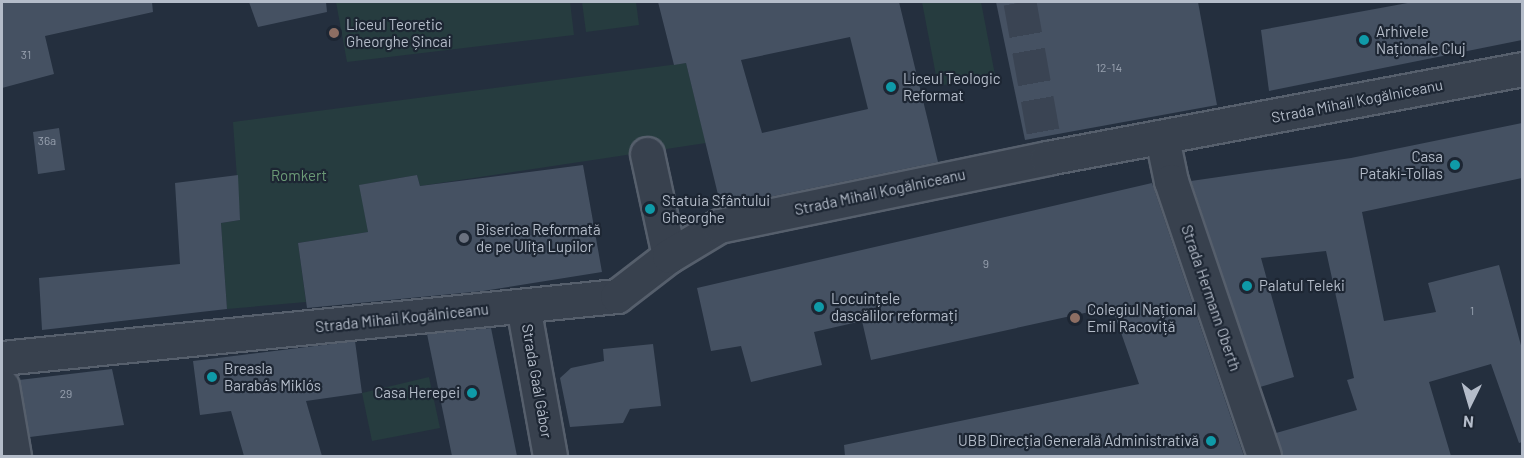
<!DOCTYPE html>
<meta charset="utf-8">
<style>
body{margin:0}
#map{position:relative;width:1524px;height:458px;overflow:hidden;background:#242f3e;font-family:Barlow,sans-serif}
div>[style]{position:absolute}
.green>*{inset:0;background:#263c3f}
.building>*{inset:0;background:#455162}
.minor-tunnel>*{height:33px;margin-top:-16.5px;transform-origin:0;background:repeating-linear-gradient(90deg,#3a4453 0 33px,transparent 0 49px)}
.roads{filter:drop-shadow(2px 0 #565f6c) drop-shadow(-2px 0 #565f6c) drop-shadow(0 2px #565f6c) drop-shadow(0 -2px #565f6c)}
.minor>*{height:33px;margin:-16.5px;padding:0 16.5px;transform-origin:16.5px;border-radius:16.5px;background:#38414e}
.dots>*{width:16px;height:16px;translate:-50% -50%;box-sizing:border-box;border:3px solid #1d2633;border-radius:50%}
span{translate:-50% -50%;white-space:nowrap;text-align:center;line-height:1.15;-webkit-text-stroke:4.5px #1d2633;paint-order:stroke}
.number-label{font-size:12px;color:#98a1af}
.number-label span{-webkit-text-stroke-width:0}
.poi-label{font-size:15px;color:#b4bcc9}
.left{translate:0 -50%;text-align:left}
.right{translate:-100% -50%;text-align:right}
.street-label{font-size:15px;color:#b4bcc9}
.park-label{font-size:15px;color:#6b9a76}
.frame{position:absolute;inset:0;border:3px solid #b4bcc9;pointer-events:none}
.north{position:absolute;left:1440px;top:374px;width:60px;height:60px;-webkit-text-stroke:4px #1d2633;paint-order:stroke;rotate:185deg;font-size:16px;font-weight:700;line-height:24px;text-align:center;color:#b4bcc9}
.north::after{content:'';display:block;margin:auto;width:21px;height:27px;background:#b4bcc9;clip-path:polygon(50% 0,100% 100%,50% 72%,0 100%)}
</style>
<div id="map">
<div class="green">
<div style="clip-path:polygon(336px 2px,570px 2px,574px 35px,347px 62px)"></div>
<div style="clip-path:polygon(582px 2px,636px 2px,639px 25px,586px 32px)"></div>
<div style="clip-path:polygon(922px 2px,981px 2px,995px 75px,938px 86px)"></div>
<div style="clip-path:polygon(686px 63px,706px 143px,420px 186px,417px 175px,360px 185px,368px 232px,298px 243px,306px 302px,227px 309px,221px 223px,240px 220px,233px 122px)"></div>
<div style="clip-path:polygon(429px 377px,440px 428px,372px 441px,362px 393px)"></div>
</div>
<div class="building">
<div style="clip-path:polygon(2px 2px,152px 2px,153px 12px,45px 36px,54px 74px,2px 88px)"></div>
<div style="clip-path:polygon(249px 2px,326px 2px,327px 12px,258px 27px)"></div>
<div style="clip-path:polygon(evenodd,658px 2px,899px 2px,938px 162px,721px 207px,686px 63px,674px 65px,658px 2px,850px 37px,868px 109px,762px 133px,741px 60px,850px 37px)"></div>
<div style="clip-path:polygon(996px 2px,1198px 2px,1217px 105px,1025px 140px)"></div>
<div style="clip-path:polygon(1413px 2px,1522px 2px,1522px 40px,1269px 91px,1261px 30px)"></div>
<div style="clip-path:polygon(1522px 123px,1522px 178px,1362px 212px,1384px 321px,1436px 312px,1428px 283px,1499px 265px,1522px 349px,1522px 442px,1519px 443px,1491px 364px,1429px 382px,1451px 456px,1282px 456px,1276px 433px,1357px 410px,1347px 380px,1354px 378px,1326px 251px,1261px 258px,1294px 377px,1260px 387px,1191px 181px,1351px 158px)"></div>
<div style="clip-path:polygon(59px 128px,65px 170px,38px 174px,33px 132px)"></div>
<div style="clip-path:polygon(583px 165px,602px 272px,483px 291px,307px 308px,298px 243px,368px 232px,359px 185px,417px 175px,420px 186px)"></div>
<div style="clip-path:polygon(238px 175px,240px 220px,221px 223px,227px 309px,42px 330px,39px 278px,180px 264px,175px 183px)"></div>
<div style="clip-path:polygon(1152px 183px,1244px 456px,845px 456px,844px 445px,1139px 384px,1112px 307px,871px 360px,862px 321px,814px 332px,822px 365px,751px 382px,741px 346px,711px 351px,697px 288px)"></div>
<div style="clip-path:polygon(491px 328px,517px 456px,452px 456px,427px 334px)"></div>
<div style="clip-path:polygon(355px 341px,362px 393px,306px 401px,322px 456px,244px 456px,231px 411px,200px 415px,193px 361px)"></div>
<div style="clip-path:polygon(653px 344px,661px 406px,630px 409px,623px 423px,570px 427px,560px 378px,571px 368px,604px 361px,603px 349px)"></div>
<div style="clip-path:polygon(112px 369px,124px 425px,30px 437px,19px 380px)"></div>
</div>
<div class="minor-tunnel">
<div style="left:1020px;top:2px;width:137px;rotate:79.9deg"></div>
</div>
<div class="roads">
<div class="minor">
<div style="left:1162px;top:138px;width:44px;rotate:78.2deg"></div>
<div style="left:1171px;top:181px;width:290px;rotate:71.3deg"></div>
<div style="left:647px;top:154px;width:104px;rotate:77.8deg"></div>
<div style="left:523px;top:306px;width:152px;rotate:79.8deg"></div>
<div style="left:2px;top:358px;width:618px;rotate:-5.76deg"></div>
<div style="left:617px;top:296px;width:66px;rotate:-37.6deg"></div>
<div style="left:669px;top:256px;width:58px;rotate:-31deg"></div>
<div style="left:719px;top:226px;width:335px;rotate:-11.7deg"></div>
<div style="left:1047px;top:158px;width:483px;rotate:-10.6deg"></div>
<div style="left:2px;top:386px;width:71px;rotate:80.3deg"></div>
</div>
</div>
<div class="dots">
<div style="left:334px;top:33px;background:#8d6e63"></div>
<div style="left:1364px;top:40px;background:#0f9aa8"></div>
<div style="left:891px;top:87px;background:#0f9aa8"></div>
<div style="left:1455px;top:165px;background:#0f9aa8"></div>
<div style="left:650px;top:209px;background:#0f9aa8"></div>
<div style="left:464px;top:238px;background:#6b7280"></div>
<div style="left:1247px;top:286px;background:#0f9aa8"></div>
<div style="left:819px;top:307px;background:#0f9aa8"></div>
<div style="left:1075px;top:318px;background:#8d6e63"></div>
<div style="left:212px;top:377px;background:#0f9aa8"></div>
<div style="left:472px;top:393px;background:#0f9aa8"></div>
<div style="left:1211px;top:441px;background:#0f9aa8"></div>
</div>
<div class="number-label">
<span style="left:26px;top:55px">31</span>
<span style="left:1109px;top:68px">12-14</span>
<span style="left:47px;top:141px">36a</span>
<span style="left:986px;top:264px">9</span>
<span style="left:1472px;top:311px">1</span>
<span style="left:66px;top:394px">29</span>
</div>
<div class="poi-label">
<span class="left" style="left:346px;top:33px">Liceul Teoretic<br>Gheorghe Șincai</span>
<span class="left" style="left:1376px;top:40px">Arhivele<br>Naționale Cluj</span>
<span class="left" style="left:903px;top:87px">Liceul Teologic<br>Reformat</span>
<span class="right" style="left:1443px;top:165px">Casa<br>Pataki-Tollas</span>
<span class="left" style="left:662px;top:209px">Statuia Sfântului<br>Gheorghe</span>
<span class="left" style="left:476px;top:238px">Biserica Reformată<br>de pe Ulița Lupilor</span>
<span class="left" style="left:1259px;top:286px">Palatul Teleki</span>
<span class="left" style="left:831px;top:307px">Locuințele<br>dascălilor reformați</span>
<span class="left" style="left:1087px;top:318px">Colegiul Național<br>Emil Racoviță</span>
<span class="left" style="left:224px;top:377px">Breasla<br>Barabás Miklós</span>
<span class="right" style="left:460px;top:393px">Casa Herepei</span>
<span class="right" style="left:1199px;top:441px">UBB Direcția Generală Administrativă</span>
</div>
<div class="street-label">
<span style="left:1357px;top:101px;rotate:-11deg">Strada Mihail Kogălniceanu</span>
<span style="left:880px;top:192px;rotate:-12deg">Strada Mihail Kogălniceanu</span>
<span style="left:1211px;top:298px;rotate:71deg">Strada Hermann Oberth</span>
<span style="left:402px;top:318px;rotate:-6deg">Strada Mihail Kogălniceanu</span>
<span style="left:537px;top:381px;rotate:80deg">Strada Gaál Gábor</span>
</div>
<div class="park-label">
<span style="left:299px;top:176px">Romkert</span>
</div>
<div class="frame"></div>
<div class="north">N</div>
</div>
